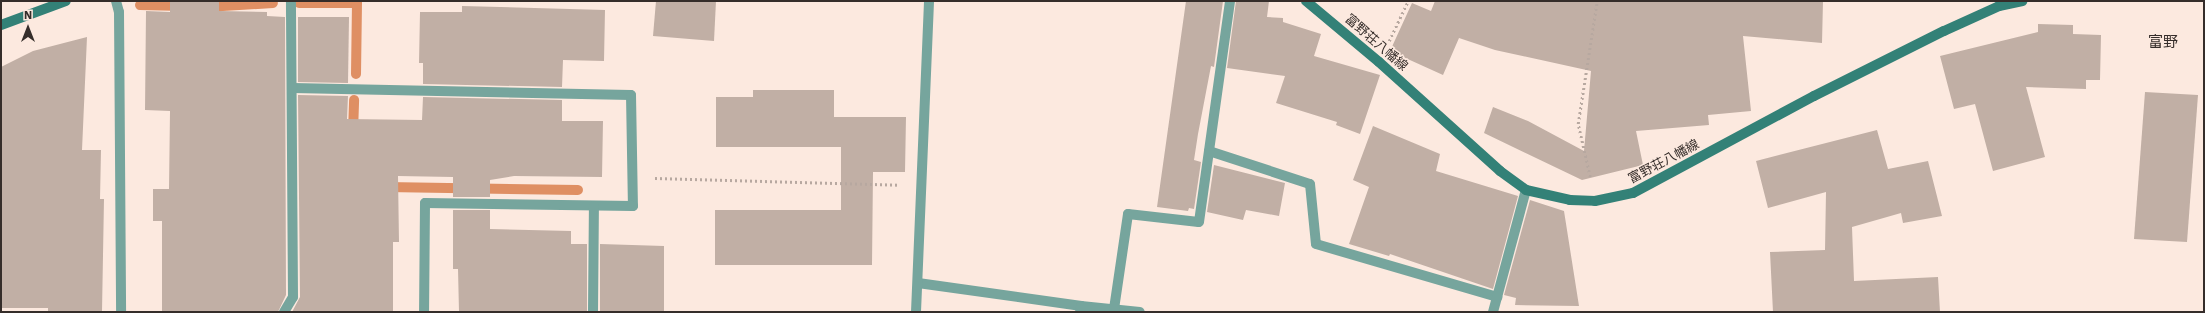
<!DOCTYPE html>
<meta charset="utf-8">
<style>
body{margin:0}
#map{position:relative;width:2205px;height:313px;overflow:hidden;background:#fce9df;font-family:"Work Sans","Noto Sans JP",sans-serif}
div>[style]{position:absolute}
.stream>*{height:10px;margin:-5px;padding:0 5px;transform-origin:5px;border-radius:5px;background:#df8f63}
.building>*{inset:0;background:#c1afa5}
.path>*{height:2.5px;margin-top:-1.25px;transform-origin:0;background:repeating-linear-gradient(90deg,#b7a8a0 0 2px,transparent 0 5px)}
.street>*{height:10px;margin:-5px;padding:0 5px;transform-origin:5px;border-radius:5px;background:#76a59d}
.secondary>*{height:10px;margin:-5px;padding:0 5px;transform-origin:5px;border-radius:5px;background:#338177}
span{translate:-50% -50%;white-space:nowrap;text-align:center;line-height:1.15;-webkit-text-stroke:3px #fce9df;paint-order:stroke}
.street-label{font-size:13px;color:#352d2a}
.quarter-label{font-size:15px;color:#352d2a}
.frame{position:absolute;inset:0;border:2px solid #352d2a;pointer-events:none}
.north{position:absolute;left:8px;top:8px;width:40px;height:40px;-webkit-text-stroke:3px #fce9df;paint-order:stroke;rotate:0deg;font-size:11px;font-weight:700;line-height:16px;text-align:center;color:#352d2a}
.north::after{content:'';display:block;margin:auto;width:14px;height:18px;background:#352d2a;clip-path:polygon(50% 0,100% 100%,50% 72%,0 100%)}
</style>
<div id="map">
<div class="stream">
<div style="left:299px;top:3px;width:58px"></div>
<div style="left:357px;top:3px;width:71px;rotate:90.8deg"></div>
<div style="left:140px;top:5px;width:44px;rotate:1.3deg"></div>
<div style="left:206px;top:7px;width:67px;rotate:-3.4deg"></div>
<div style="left:353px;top:132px;width:32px;rotate:-88deg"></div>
<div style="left:386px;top:187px;width:192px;rotate:0.9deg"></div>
</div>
<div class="building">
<div style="clip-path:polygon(170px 1px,219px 1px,219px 11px,267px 12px,267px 16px,285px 17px,286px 295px,278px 312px,162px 312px,162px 221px,153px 221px,153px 189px,169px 189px,170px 111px,145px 110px,146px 11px,170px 12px)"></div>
<div style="clip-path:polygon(656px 1px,716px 1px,714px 41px,653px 36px)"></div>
<div style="clip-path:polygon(1186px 1px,1223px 1px,1214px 67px,1211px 66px,1198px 134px,1194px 160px,1201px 162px,1194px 209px,1189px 208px,1188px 211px,1157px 207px)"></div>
<div style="clip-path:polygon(1236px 1px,1269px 1px,1267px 17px,1283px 18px,1283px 22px,1321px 34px,1314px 56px,1380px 75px,1360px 134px,1336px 125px,1337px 122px,1276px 103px,1285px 76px,1227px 68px)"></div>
<div style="clip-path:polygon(1435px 1px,1823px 1px,1822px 43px,1743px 36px,1751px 111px,1708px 115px,1709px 125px,1636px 131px,1643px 165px,1582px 180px,1484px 133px,1493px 107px,1528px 121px,1584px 151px,1591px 71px,1495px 50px,1459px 38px,1443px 75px,1390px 51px,1412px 3px,1431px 11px)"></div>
<div style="clip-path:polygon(462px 6px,605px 10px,604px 61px,563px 60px,562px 87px,423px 84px,423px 63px,419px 63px,420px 12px,462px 12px)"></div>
<div style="clip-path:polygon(298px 17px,349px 17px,348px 83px,298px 82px)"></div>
<div style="clip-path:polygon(2038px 24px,2073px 25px,2073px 34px,2101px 35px,2100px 80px,2086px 80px,2086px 89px,2026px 87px,2045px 157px,1993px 171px,1975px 104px,1954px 109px,1940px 56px,2038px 32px)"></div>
<div style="clip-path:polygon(87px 37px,82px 150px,101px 150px,100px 199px,104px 199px,102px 312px,48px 312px,48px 308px,1px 308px,1px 67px,33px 51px)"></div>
<div style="clip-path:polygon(753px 90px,834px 90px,834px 117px,906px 117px,905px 172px,873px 172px,872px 265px,715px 265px,715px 210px,841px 210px,841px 147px,716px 147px,716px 97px,753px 97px)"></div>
<div style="clip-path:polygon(2145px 92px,2198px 95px,2187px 242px,2134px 239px)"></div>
<div style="clip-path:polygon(298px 95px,348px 96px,347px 119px,422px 120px,423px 97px,562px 100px,562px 121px,603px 121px,602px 177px,514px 176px,490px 180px,490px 197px,453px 197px,453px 177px,398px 176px,399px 242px,393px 242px,393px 312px,292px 312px,300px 297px)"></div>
<div style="clip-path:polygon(1373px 126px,1440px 154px,1436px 171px,1518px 196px,1493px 289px,1390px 254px,1389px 256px,1349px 244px,1369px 187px,1353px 180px)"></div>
<div style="clip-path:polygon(1877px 130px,1888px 169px,1928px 161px,1942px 216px,1903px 223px,1901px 213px,1852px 227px,1854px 281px,1938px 277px,1940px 312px,1773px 312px,1770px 252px,1825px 250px,1826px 192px,1768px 208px,1756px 161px)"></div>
<div style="clip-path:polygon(1214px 165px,1285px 183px,1279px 216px,1246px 210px,1243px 220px,1207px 212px)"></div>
<div style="clip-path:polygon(1530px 200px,1564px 211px,1579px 306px,1515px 305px,1516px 298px,1504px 295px)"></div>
<div style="clip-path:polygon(453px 210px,490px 210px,490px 229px,571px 231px,571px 244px,587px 244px,587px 312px,459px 312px,458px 269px,453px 269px)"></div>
<div style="clip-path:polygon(600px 244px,664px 246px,664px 312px,600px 312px)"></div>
</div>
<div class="path">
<div style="left:1389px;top:41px;width:44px;rotate:-64.6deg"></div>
<div style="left:1590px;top:177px;width:54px;rotate:-102.8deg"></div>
<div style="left:1578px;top:124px;width:124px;rotate:-81.2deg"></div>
<div style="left:655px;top:178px;width:244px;rotate:1.6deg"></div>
</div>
<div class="street">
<div style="left:116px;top:1px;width:11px;rotate:75deg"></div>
<div style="left:119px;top:12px;width:300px;rotate:89.6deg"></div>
<div style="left:293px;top:88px;width:338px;rotate:1.2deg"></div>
<div style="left:631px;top:95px;width:111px;rotate:89deg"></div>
<div style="left:633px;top:206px;width:208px;rotate:-179.2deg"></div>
<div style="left:425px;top:203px;width:109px;rotate:90.5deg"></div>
<div style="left:1209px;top:151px;width:106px;rotate:18.1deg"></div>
<div style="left:1310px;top:184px;width:60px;rotate:84.3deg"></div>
<div style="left:1316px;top:244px;width:189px;rotate:16.3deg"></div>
<div style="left:918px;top:283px;width:165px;rotate:8deg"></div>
<div style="left:1081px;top:306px;width:6px;rotate:99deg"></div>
<div style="left:1081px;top:306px;width:59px;rotate:5.8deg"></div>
<div style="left:1114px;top:309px;width:96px;rotate:-81.6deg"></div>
<div style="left:1128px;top:214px;width:71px;rotate:6.4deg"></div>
<div style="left:1199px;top:222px;width:223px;rotate:-82deg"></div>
<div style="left:284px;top:312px;width:17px;rotate:-59deg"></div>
<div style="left:293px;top:297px;width:296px;rotate:-90.4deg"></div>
<div style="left:593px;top:312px;width:106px;rotate:-89.5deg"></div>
<div style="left:916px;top:312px;width:311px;rotate:-87.6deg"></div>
<div style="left:1493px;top:312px;width:126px;rotate:-74.9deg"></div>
</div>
<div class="secondary">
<div style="left:1306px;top:1px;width:95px;rotate:39.9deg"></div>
<div style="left:1379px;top:62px;width:163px;rotate:42deg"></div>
<div style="left:1500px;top:171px;width:32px;rotate:36deg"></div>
<div style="left:1526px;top:190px;width:45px;rotate:12.8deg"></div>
<div style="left:1570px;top:200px;width:25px;rotate:2deg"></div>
<div style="left:1595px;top:201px;width:39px;rotate:-12deg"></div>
<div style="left:1633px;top:193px;width:205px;rotate:-28.2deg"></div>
<div style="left:1814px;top:96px;width:145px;rotate:-26.6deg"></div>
<div style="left:1944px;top:31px;width:60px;rotate:-24.4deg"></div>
<div style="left:1999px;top:6px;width:24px;rotate:-12deg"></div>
<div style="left:1px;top:25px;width:69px;rotate:-20.3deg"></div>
</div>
<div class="street-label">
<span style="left:1376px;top:43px;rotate:41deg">富野荘八幡線</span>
<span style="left:1664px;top:162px;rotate:-28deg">富野荘八幡線</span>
</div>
<div class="quarter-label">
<span style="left:2163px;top:43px">富野</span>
</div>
<div class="frame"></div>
<div class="north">N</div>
</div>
